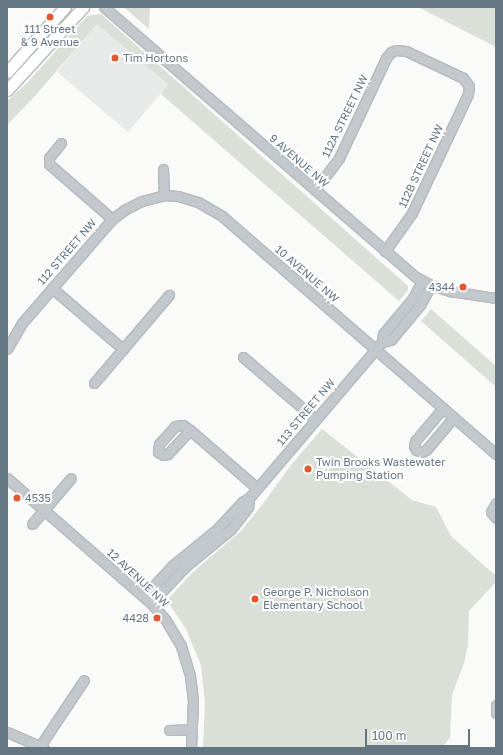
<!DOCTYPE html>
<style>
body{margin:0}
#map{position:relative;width:503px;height:755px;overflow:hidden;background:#fafaf8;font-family:"Golos Text",sans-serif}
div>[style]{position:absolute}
.built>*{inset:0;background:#e8e9e9}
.green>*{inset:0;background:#dadfd7}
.roads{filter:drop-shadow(1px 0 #b5babe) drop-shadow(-1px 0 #b5babe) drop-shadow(0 1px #b5babe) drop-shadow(0 -1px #b5babe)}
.minor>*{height:9px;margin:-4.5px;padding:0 4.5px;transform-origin:4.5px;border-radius:4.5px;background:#c3c8cc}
.major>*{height:11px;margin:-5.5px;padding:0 5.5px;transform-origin:5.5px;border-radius:5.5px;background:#fff}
.dots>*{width:11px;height:11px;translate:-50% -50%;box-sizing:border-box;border:2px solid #fff;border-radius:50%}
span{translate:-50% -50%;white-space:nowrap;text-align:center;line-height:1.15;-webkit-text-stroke:4px #fff;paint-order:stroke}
.poi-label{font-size:11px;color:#657683}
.left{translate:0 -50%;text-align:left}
.right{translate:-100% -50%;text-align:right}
.street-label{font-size:11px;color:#657683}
.frame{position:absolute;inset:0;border:8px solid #657683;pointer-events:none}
.scale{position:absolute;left:365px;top:729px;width:105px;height:18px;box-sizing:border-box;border:2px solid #657683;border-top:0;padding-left:5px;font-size:12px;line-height:14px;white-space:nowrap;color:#657683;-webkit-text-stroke:3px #fff;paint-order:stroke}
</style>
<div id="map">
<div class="built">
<div style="clip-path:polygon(97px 24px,169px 84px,128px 132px,57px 72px)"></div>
</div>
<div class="green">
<div style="clip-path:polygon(124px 7px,150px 7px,149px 29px)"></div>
<div style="clip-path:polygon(418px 7px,496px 7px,496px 47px)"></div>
<div style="clip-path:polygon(101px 14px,408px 286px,408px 290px,399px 301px,161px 94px,168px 84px,97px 24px,35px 96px,7px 125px,7px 101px,27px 83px,87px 16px)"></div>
<div style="clip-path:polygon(431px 309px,496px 366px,496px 387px,421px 321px)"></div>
<div style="clip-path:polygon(322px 429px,412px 500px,436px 507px,451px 536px,496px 576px,496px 582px,469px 611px,468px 645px,464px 663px,452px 695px,450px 738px,441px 748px,203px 748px,205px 702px,201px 665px,186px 629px,168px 602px,168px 599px,193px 572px,241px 531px,262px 505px,291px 465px)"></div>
</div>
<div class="roads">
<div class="minor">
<div style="left:104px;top:7px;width:413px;rotate:40.9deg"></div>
<div style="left:416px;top:277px;width:17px;rotate:28deg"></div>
<div style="left:431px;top:285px;width:20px;rotate:18deg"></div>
<div style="left:450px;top:291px;width:47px;rotate:8.7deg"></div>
<div style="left:61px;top:143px;width:19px;rotate:129deg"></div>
<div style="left:49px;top:158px;width:6px;rotate:90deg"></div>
<div style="left:49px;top:164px;width:84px;rotate:41.1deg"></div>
<div style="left:163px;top:169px;width:26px;rotate:88deg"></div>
<div style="left:315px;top:190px;width:40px;rotate:-53deg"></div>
<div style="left:339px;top:158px;width:110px;rotate:-64.8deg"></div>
<div style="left:386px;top:58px;width:8px;rotate:-50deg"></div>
<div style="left:391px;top:52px;width:5px;rotate:-22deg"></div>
<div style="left:396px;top:50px;width:10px;rotate:6deg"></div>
<div style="left:406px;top:51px;width:63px;rotate:25.3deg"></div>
<div style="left:463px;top:78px;width:10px;rotate:53deg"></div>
<div style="left:469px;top:86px;width:8px;rotate:97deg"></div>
<div style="left:468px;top:94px;width:132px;rotate:115.2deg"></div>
<div style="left:412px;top:213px;width:47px;rotate:125.4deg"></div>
<div style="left:52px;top:288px;width:94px;rotate:40.7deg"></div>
<div style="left:382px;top:342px;width:9px;rotate:-13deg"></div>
<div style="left:391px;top:340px;width:45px;rotate:-50.4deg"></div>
<div style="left:420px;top:305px;width:23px;rotate:-61deg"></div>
<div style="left:7px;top:349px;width:30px;rotate:-60deg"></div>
<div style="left:22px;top:323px;width:138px;rotate:-49.1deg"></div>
<div style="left:112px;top:219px;width:17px;rotate:-36deg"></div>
<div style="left:126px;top:209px;width:18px;rotate:-27deg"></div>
<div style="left:142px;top:201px;width:23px;rotate:-15deg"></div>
<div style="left:164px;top:195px;width:14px;rotate:4deg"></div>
<div style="left:178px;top:196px;width:21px;rotate:17deg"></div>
<div style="left:198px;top:202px;width:28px;rotate:30deg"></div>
<div style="left:222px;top:216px;width:363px;rotate:41deg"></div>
<div style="left:243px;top:357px;width:95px;rotate:40.7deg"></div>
<div style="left:94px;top:383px;width:116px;rotate:-49.6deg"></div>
<div style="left:443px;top:408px;width:43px;rotate:130.3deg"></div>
<div style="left:415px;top:441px;width:5px;rotate:101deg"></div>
<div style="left:414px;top:446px;width:4px;rotate:63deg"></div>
<div style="left:416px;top:450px;width:6px;rotate:18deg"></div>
<div style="left:422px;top:452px;width:4px;rotate:-27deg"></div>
<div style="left:426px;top:450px;width:43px;rotate:-49.7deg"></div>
<div style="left:190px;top:430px;width:33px;rotate:133deg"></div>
<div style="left:168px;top:454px;width:5px;rotate:169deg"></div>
<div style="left:163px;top:455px;width:6px;rotate:-149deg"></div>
<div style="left:158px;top:452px;width:8px;rotate:-83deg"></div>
<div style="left:159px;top:444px;width:24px;rotate:-48deg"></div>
<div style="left:175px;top:426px;width:8px;rotate:-7deg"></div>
<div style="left:183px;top:425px;width:9px;rotate:36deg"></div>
<div style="left:190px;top:430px;width:89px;rotate:40.9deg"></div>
<div style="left:7px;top:478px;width:191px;rotate:41deg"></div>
<div style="left:151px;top:603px;width:21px;rotate:49deg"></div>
<div style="left:165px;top:619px;width:31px;rotate:59deg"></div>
<div style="left:181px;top:646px;width:31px;rotate:73deg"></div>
<div style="left:190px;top:676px;width:24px;rotate:83deg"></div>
<div style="left:193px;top:700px;width:48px;rotate:92.4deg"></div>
<div style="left:496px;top:503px;width:10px;rotate:119deg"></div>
<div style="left:491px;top:512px;width:8px;rotate:50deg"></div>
<div style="left:32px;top:524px;width:60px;rotate:-49.7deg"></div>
<div style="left:144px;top:596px;width:42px;rotate:-46.9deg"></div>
<div style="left:173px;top:565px;width:55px;rotate:-39.1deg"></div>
<div style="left:216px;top:530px;width:38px;rotate:-47deg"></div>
<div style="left:242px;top:502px;width:8px;rotate:-30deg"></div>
<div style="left:249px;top:498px;width:205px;rotate:-49.6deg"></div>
<div style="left:382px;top:342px;width:8px;rotate:-83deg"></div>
<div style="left:383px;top:334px;width:47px;rotate:-50.2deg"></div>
<div style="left:413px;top:298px;width:20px;rotate:-63deg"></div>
<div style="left:151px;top:603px;width:51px;rotate:-46.6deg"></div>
<div style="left:186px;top:566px;width:58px;rotate:-39.4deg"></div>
<div style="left:231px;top:529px;width:28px;rotate:-52deg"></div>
<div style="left:248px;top:507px;width:9px;rotate:-84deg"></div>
<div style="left:496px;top:705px;width:8px;rotate:90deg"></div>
<div style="left:169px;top:730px;width:23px;rotate:-2deg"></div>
<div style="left:7px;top:732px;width:40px;rotate:23.4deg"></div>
<div style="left:40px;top:746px;width:79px;rotate:-56.3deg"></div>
</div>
<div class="major">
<div style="left:7px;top:72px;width:87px;rotate:-48.3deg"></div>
<div style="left:7px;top:90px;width:113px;rotate:-47.5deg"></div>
</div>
</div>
<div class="dots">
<div style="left:50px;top:17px;background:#e4572e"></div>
<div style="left:115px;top:58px;background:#e4572e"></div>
<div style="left:463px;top:287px;background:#e4572e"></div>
<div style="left:308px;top:469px;background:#e4572e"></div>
<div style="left:17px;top:498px;background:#e4572e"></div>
<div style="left:255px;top:599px;background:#e4572e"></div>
<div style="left:157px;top:618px;background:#e4572e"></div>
</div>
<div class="poi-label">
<span style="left:50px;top:36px">111 Street<br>&amp; 9 Avenue</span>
<span class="left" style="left:123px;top:58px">Tim Hortons</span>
<span class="right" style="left:455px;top:287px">4344</span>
<span class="left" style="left:316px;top:469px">Twin Brooks Wastewater<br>Pumping Station</span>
<span class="left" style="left:25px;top:498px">4535</span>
<span class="left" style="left:263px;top:599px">George P. Nicholson<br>Elementary School</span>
<span class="right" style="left:149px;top:618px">4428</span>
</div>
<div class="street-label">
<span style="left:345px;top:116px;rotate:-64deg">112A STREET NW</span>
<span style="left:299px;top:161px;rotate:41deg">9 AVENUE NW</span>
<span style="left:421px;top:166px;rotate:-65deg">112B STREET NW</span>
<span style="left:67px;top:252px;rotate:-49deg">112 STREET NW</span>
<span style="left:307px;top:274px;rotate:41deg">10 AVENUE NW</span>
<span style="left:306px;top:412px;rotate:-50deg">113 STREET NW</span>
<span style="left:138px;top:578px;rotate:43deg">12 AVENUE NW</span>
</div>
<div class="frame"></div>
<div class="scale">100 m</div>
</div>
